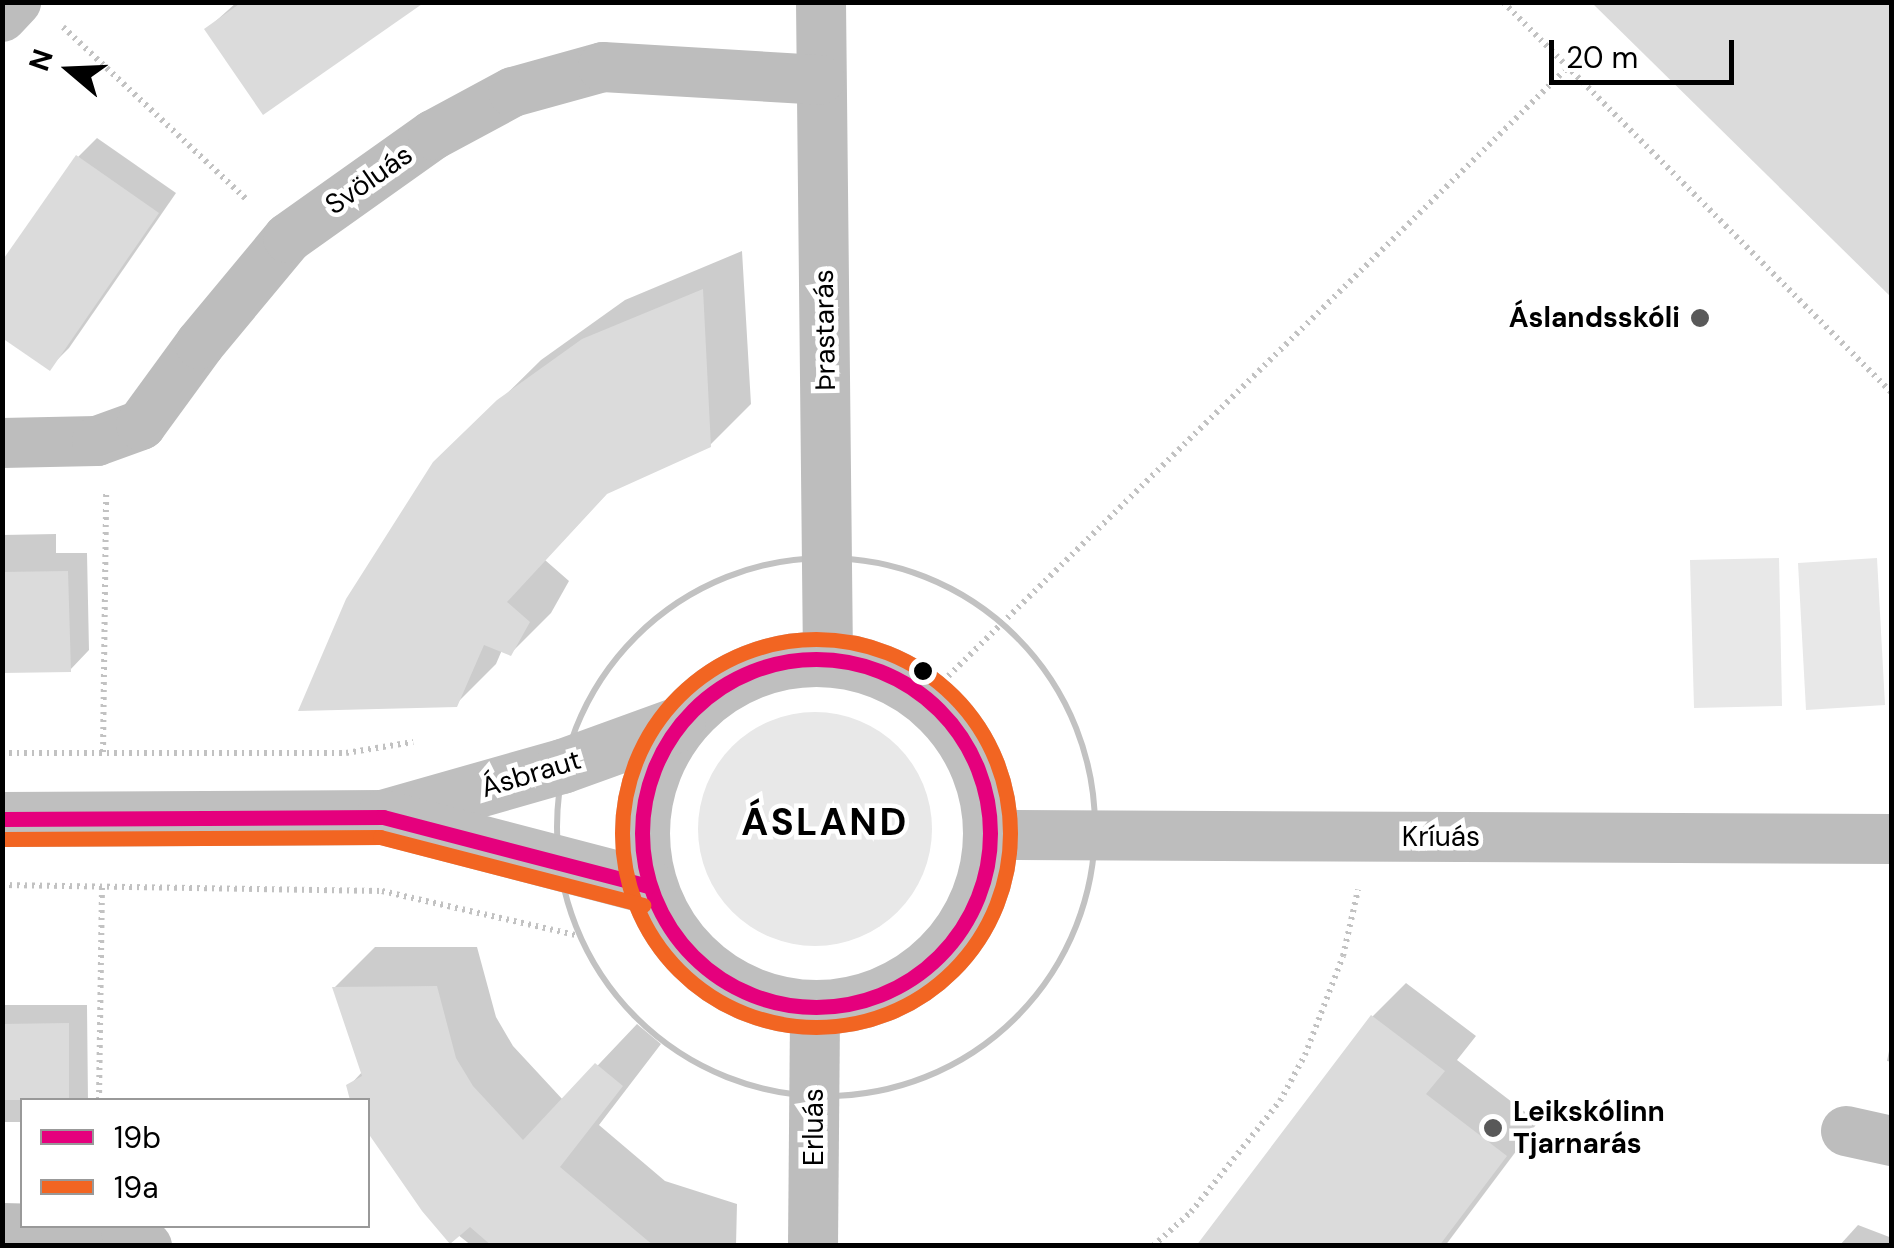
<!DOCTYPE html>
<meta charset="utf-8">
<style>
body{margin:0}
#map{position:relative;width:1894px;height:1248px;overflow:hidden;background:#fff;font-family:"DM Sans",sans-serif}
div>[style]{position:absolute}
.green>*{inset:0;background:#e8e8e8}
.round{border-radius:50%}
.shadow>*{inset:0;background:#0003}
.building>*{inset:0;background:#dbdbdb}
.path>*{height:6px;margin-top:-3px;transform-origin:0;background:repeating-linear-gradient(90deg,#c2c2c2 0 2.5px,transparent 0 7.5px)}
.path>.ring{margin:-3px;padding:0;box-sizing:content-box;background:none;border:6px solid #c2c2c2;border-radius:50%}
.street>*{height:50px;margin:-25px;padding:0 25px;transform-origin:25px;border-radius:25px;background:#bdbdbd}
.secondary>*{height:55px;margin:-27.5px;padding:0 27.5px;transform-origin:27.5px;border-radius:27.5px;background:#bfbfbf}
.secondary>.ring{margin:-27.5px;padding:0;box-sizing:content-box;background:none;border:55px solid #bfbfbf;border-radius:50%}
.bus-1>*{height:15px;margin:-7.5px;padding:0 7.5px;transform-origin:7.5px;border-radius:7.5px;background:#e5007d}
.bus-1>.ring{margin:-7.5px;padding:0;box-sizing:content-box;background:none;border:15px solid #e5007d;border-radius:50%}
.bus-2>*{height:15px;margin:-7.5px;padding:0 7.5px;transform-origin:7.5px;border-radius:7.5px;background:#f26522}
.bus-2>.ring{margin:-7.5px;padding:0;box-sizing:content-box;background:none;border:15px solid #f26522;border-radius:50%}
.dots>*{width:28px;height:28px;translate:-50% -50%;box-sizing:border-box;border:5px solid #fff;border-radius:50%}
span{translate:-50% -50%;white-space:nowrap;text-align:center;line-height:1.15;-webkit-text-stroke:9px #fff;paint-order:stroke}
.street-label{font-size:28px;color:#000}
.poi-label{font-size:28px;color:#000;font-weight:700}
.right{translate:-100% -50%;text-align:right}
.left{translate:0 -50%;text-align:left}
.district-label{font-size:38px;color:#000;font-weight:700;letter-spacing:2.5px}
.frame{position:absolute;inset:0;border:5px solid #000;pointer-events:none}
.legend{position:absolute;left:20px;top:1098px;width:350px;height:130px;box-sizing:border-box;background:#fff;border:2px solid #999;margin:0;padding:12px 18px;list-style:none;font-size:30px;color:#000}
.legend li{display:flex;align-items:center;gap:20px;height:50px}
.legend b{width:50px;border:2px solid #999}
.north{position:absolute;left:20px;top:20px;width:100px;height:100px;-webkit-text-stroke:8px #fff;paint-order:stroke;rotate:289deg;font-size:28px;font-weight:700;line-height:40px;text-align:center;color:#000}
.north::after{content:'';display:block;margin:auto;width:35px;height:45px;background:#000;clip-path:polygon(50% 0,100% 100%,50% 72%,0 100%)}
.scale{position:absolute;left:1549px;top:40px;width:185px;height:45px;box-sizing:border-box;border:5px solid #000;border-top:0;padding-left:12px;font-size:30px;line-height:35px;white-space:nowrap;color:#000;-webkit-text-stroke:8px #fff;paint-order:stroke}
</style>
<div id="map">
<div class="green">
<div style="clip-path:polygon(1779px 558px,1782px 706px,1694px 708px,1690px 560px)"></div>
<div style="clip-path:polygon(1877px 558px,1885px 705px,1806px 710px,1798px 563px)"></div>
<div class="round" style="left:698px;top:712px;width:234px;height:234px"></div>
</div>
<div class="shadow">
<div style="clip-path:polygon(237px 2px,420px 2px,207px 29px)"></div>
<div style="clip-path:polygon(97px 138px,176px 193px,69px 348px,50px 367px,78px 157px)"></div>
<div style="clip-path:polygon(742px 251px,751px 404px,710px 445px,610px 490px,545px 560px,569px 581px,551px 613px,510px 654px,502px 650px,496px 664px,456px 704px,435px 464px,541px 360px,625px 300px)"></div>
<div style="clip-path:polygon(56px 534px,56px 553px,87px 553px,89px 650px,70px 670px,2px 671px,2px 535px)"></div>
<div style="clip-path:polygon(375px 947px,477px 947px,496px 1017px,513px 1046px,564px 1101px,637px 1024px,661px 1044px,599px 1125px,665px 1181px,737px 1204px,736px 1246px,472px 1246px,419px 1204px,368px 1129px,368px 1100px,353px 1100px,349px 1086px,363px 1071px,335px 987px)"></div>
<div style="clip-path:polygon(1406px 983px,1476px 1036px,1457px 1060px,1538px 1122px,1445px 1246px,1200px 1246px,1373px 1016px)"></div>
<div style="clip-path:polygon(2px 1005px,87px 1005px,88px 1100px,22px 1100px,22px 1122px,2px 1122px)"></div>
<div style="clip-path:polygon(1892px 1036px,1892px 1062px,1887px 1061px)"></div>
<div style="clip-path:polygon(1858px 1225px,1892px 1238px,1892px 1246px,1839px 1246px)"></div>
</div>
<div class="building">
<div style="clip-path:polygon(242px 2px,425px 2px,263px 115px,204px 29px)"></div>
<div style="clip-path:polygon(1591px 2px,1892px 2px,1892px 298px)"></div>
<div style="clip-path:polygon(76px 155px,159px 213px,50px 371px,2px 338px,2px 261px)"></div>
<div style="clip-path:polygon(703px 289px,711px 447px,607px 494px,507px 602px,530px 622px,511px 656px,484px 645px,457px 707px,298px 711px,346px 599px,433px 462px,497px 400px,582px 339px)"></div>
<div style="clip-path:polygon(68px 571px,71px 672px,2px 673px,2px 572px)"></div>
<div style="clip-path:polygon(437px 986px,456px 1058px,473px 1086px,523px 1140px,595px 1063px,623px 1086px,560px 1167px,654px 1246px,492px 1246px,470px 1227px,450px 1244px,422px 1211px,368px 1133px,368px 1100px,350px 1100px,346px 1085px,362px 1076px,332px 987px)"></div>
<div style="clip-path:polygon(1371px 1015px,1445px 1071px,1426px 1094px,1507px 1156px,1439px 1246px,1196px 1246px)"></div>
<div style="clip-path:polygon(69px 1023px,69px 1100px,2px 1100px,2px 1024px)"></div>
</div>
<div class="path">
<div style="left:1503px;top:2px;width:552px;rotate:45.15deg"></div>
<div style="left:63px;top:27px;width:253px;rotate:43.2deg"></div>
<div class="ring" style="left:557px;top:558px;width:532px;height:532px"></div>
<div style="left:927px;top:697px;width:899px;rotate:-44.5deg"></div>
<div style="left:103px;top:752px;width:258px;rotate:-89.3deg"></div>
<div style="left:2px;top:753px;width:344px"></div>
<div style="left:346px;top:753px;width:68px;rotate:-9.3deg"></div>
<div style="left:2px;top:885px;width:380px;rotate:0.9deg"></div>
<div style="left:382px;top:891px;width:199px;rotate:12.8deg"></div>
<div style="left:99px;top:1100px;width:215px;rotate:-89.2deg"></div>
<div style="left:1153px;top:1246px;width:51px;rotate:-41.8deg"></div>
<div style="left:1191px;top:1212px;width:142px;rotate:-51.3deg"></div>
<div style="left:1280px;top:1101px;width:52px;rotate:-61.5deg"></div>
<div style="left:1305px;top:1055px;width:106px;rotate:-69deg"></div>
<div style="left:1343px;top:956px;width:68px;rotate:-77.2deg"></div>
</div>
<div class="street">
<div style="left:821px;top:2px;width:656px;rotate:89.39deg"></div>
<div style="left:2px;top:17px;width:21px;rotate:-47deg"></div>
<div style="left:2px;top:443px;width:95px;rotate:-1.2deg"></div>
<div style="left:97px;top:441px;width:47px;rotate:-20deg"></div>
<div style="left:141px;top:425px;width:100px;rotate:-53.9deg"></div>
<div style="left:200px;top:344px;width:138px;rotate:-50.3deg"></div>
<div style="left:288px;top:238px;width:178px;rotate:-35.4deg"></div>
<div style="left:433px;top:135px;width:91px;rotate:-28.3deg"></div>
<div style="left:513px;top:92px;width:93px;rotate:-15.5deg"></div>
<div style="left:603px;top:67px;width:217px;rotate:3.4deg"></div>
<div style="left:991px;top:835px;width:901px;rotate:0.25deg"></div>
<div style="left:1846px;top:1131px;width:47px;rotate:12.3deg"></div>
<div style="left:2px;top:1228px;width:124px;rotate:1.4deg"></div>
<div style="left:126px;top:1231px;width:26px;rotate:36deg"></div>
<div style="left:813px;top:1246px;width:237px;rotate:-89.5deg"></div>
</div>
<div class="secondary">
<div class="ring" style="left:642px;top:659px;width:293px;height:293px"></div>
<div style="left:386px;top:816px;width:183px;rotate:-15.9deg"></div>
<div style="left:562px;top:766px;width:123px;rotate:-19.9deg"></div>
<div style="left:2px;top:819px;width:381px;rotate:-0.3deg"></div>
<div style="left:383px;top:817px;width:274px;rotate:14.6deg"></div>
</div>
<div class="bus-1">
<div class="ring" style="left:642px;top:659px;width:333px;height:333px"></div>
<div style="left:2px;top:819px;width:381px;rotate:-0.3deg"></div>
<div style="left:383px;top:817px;width:274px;rotate:14.6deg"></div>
</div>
<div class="bus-2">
<div class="ring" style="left:622px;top:639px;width:373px;height:373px"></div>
<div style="left:2px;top:839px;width:378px;rotate:-0.3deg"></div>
<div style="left:380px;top:837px;width:272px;rotate:14.5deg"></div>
</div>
<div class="dots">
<div style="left:1700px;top:318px;background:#595959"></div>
<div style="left:923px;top:671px;background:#000"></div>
<div style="left:1493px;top:1128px;background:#595959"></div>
</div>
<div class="street-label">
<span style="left:369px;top:180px;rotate:-35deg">Svöluás</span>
<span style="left:825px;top:330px;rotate:-91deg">Þrastarás</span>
<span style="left:531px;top:774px;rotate:-17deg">Ásbraut</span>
<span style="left:1441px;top:837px">Kríuás</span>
<span style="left:814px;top:1127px;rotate:-90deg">Erluás</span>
</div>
<div class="poi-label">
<span class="right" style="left:1680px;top:318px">Áslandsskóli</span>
<span class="left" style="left:1513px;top:1128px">Leikskólinn<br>Tjarnarás</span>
</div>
<div class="district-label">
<span style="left:825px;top:823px">ÁSLAND</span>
</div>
<div class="frame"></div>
<ul class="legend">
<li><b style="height:12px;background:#e5007d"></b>19b</li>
<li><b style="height:12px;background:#f26522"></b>19a</li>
</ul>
<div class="north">N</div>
<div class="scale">20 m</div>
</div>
